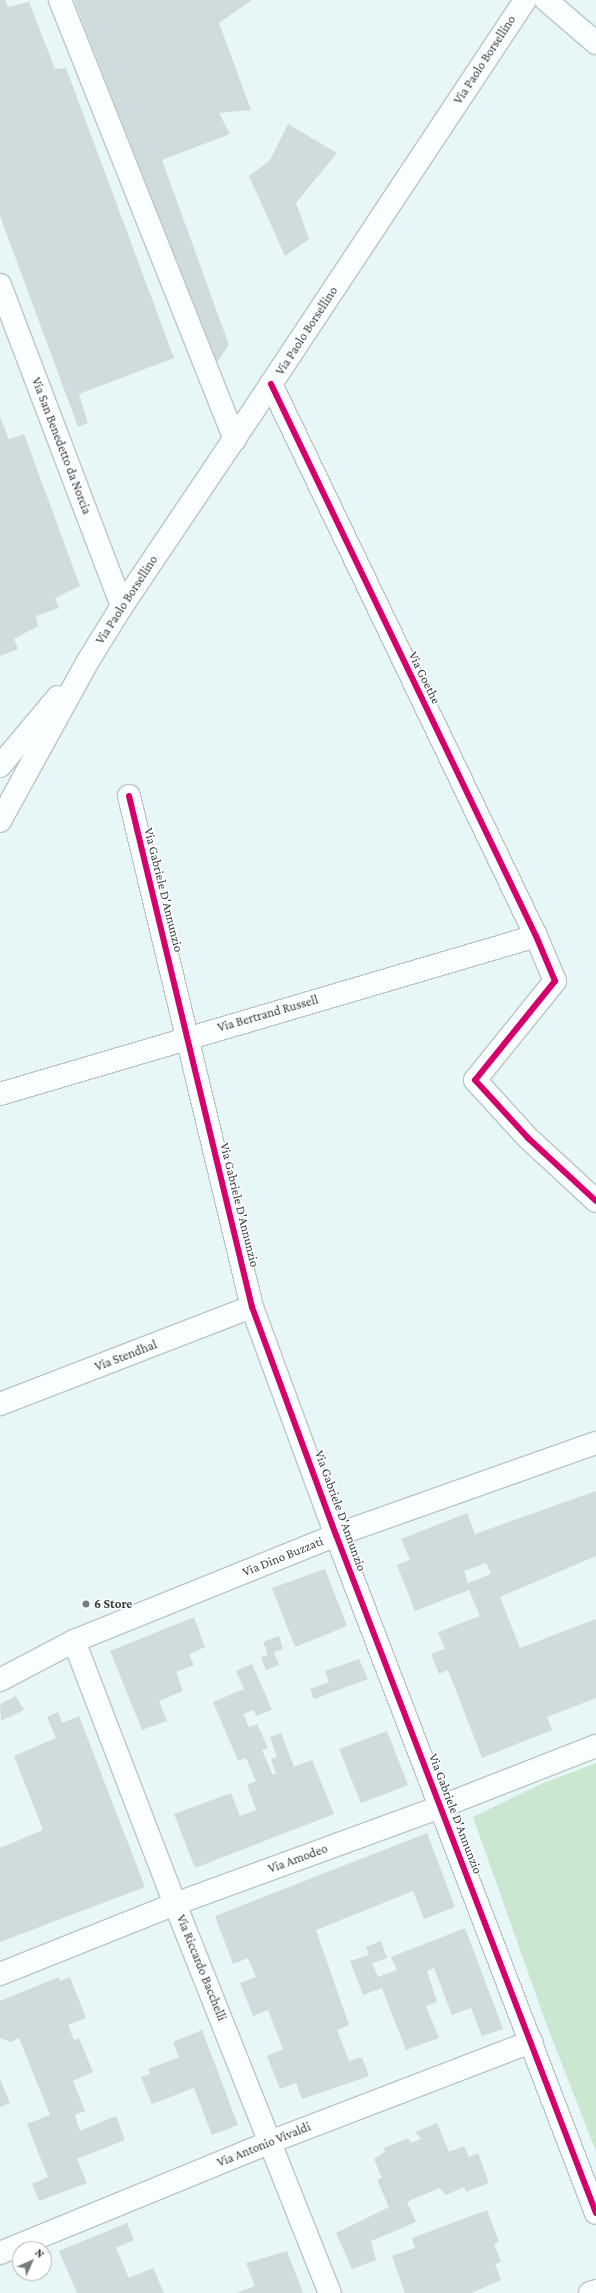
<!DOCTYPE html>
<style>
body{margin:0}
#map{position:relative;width:596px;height:2293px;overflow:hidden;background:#e7f6f7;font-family:"Crimson Pro",serif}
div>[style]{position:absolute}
.green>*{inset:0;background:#cbe7cf}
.building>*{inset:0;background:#d0dbde}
.roads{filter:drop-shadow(1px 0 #bac6c7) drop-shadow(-1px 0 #bac6c7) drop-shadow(0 1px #bac6c7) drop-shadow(0 -1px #bac6c7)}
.street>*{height:22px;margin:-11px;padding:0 11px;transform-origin:11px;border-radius:11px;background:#fbfefe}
.secondary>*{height:22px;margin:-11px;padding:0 11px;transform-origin:11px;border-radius:11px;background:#fbfefe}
.cycleway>*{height:6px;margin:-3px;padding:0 3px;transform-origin:3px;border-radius:3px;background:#d6006c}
.dots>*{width:11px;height:11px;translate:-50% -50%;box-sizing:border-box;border:2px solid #fff;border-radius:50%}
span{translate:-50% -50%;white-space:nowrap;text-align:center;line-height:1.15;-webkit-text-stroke:3px #fff;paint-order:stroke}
.street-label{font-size:13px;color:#353f40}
.poi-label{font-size:13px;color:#353f40;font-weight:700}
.left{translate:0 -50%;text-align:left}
.north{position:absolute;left:12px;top:2241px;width:40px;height:40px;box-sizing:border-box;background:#fff;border:1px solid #aeb2b3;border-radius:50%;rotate:45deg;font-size:11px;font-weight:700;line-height:16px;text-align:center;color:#353f40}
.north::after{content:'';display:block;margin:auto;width:14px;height:18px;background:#737f80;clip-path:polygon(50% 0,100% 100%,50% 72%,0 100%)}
</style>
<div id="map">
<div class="green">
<div style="clip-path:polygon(596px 1763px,596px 2151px,547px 2026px,473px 1817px,541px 1784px)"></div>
</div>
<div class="building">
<div style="clip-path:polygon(0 0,5px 0,8px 7px,29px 2px,55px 69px,66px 68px,174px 358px,79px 394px,88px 423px,78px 427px,0 216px)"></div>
<div style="clip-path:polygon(74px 0,252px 0,219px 23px,251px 110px,219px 113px,230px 134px,162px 160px,229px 345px,215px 365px)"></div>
<div style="clip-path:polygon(288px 124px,337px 153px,296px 203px,309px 239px,285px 256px,249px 176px,270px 160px)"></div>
<div style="clip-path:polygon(0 417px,9px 439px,24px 434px,80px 586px,55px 598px,59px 608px,36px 616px,38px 626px,14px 639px,18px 649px,0 656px)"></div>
<div style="clip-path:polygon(evenodd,596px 1491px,596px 1556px,500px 1597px,520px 1648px,596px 1619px,596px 1698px,547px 1717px,552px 1730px,482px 1758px,448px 1670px,439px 1674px,431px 1654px,445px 1649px,438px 1632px,480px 1616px,469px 1590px,415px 1611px,397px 1565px,410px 1560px,401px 1539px,467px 1513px,475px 1534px,596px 1491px,486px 1563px,491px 1574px,468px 1583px,464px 1571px,486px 1563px)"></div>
<div style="clip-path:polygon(325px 1569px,347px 1626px,295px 1647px,272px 1588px)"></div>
<div style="clip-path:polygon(194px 1617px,205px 1647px,189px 1654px,194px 1665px,176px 1672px,183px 1691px,159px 1701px,167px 1721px,142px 1730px,110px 1651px)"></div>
<div style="clip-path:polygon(279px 1636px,283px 1649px,274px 1652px,279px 1665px,266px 1670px,261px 1657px,268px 1655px,263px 1642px)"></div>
<div style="clip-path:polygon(359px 1659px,368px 1679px,314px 1699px,310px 1689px,329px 1682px,325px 1671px)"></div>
<div style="clip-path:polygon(252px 1664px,272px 1710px,256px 1716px,254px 1710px,243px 1714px,249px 1727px,257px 1724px,268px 1748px,262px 1750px,273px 1775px,276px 1774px,271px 1759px,277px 1757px,270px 1737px,281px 1733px,294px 1767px,312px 1760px,334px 1814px,195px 1868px,174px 1814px,231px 1793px,240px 1816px,256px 1810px,247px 1785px,256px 1781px,246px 1758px,238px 1761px,213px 1702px,244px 1689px,236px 1671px)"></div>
<div style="clip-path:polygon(16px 1696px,24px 1710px,1px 1721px,0 1704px)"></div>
<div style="clip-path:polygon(58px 1712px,62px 1723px,79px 1716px,145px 1887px,0 1942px,0 1848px,43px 1830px,14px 1756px,56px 1738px,47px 1717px)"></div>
<div style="clip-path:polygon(387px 1731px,408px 1785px,361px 1803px,339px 1749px)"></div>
<div style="clip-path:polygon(427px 1833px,455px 1907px,424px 1919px,413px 1891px,316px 1930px,349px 2025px,337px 2030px,349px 2061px,362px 2057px,369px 2076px,302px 2099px,296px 2083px,280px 2089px,267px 2056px,283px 2049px,268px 2010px,253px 2016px,240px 1983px,256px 1977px,248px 1958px,233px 1964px,215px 1916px)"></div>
<div style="clip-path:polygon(465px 1928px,503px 2029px,482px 2036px,471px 2008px,452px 2015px,434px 1968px,427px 1971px,437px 2002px,426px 2006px,439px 2038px,406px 2050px,382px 1988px,363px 1995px,350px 1961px,369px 1955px,366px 1947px,381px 1941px,387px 1958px,372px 1963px,378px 1977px,397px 1970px,391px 1957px)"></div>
<div style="clip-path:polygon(59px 1977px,60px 1981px,70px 1977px,86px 2018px,68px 2025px,74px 2040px,79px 2038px,93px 2072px,73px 2081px,85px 2111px,75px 2115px,80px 2131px,116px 2116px,125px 2140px,77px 2159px,87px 2183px,39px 2201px,32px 2184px,48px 2177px,27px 2124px,50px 2115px,19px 2038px,11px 2042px,0 2038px,0 2001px)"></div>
<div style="clip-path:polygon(202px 2030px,238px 2125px,212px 2135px,194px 2088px,152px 2104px,141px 2077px,150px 2074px,148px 2069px,179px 2057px,173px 2042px)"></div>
<div style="clip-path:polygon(0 2079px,10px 2103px,0 2107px)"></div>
<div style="clip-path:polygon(437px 2123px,449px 2152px,464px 2146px,469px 2157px,478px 2153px,489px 2183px,466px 2192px,464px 2187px,446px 2195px,439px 2188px,407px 2202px,416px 2222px,371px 2241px,376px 2260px,352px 2269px,336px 2233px,389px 2207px,377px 2180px,382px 2178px,374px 2159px,385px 2152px,384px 2148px,408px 2138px,411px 2143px,421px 2139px,415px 2132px)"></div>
<div style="clip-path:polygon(487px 2210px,499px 2242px,494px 2244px,501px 2262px,495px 2264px,501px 2280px,471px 2293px,405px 2293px,392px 2256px,415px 2248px,412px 2238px)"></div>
<div style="clip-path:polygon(127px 2223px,134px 2240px,116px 2248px,129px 2278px,153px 2268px,164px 2293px,77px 2293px,59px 2251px)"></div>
<div style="clip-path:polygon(287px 2251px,303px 2293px,236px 2293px,255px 2286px,246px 2263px)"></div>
</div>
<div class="roads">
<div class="street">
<div style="left:60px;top:0;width:473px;rotate:68.3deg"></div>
<div style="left:546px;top:0;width:66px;rotate:40.7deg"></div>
<div style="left:0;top:285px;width:343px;rotate:69.2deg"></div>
<div style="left:271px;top:384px;width:612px;rotate:64.36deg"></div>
<div style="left:536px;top:936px;width:49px;rotate:67.1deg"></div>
<div style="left:555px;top:981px;width:127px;rotate:128.9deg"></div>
<div style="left:475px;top:1080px;width:79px;rotate:47.6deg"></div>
<div style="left:528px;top:1138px;width:93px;rotate:42.8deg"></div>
<div style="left:129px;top:796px;width:526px;rotate:76.47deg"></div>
<div style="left:252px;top:1307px;width:243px;rotate:69.8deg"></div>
<div style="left:336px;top:1535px;width:726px;rotate:69.02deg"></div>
<div style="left:0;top:1094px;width:559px;rotate:-16.42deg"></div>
<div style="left:0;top:1404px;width:270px;rotate:-21.1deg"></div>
<div style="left:74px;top:1641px;width:282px;rotate:69deg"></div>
<div style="left:175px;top:1904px;width:419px;rotate:68.3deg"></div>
<div style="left:0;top:1680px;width:84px;rotate:-27.8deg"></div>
<div style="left:74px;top:1641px;width:283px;rotate:-22deg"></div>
<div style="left:336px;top:1535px;width:276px;rotate:-19.5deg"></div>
<div style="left:0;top:1974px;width:188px;rotate:-21.8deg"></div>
<div style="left:175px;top:1904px;width:282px;rotate:-20.1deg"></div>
<div style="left:440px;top:1807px;width:168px;rotate:-21.4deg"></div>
<div style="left:0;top:2253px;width:292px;rotate:-22.3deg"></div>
<div style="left:270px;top:2142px;width:280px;rotate:-21deg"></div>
<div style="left:590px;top:2293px;width:6px;rotate:-18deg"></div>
</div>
<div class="secondary">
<div style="left:0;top:766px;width:90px;rotate:-50deg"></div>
<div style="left:0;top:821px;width:183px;rotate:-61.2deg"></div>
<div style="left:88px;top:661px;width:65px;rotate:-58.3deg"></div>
<div style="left:122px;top:606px;width:267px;rotate:-56.1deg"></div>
<div style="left:271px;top:384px;width:460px;rotate:-56.5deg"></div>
</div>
</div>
<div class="cycleway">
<div style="left:271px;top:384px;width:612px;rotate:64.36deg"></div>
<div style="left:536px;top:936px;width:49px;rotate:67.1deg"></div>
<div style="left:555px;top:981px;width:127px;rotate:128.9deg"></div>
<div style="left:475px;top:1080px;width:79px;rotate:47.6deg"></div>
<div style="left:528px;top:1138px;width:93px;rotate:42.8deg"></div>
<div style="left:129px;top:796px;width:526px;rotate:76.47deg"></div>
<div style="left:252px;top:1307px;width:243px;rotate:69.8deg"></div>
<div style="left:336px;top:1535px;width:726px;rotate:69.02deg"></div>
</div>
<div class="dots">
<div style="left:86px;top:1604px;background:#737f80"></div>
</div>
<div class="street-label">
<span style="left:485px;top:60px;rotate:-57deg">Via Paolo Borsellino</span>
<span style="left:307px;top:331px;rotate:-57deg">Via Paolo Borsellino</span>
<span style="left:61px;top:446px;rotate:69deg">Via San Benedetto da Norcia</span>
<span style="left:127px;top:600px;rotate:-57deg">Via Paolo Borsellino</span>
<span style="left:424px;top:678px;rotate:64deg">Via Goethe</span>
<span style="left:163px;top:890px;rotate:76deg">Via Gabriele D'Annunzio</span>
<span style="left:268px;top:1014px;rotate:-16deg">Via Bertrand Russell</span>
<span style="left:239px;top:1205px;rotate:76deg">Via Gabriele D'Annunzio</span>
<span style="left:126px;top:1356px;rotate:-21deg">Via Stendhal</span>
<span style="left:340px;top:1511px;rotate:70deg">Via Gabriele D'Annunzio</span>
<span style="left:283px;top:1557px;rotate:-22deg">Via Dino Buzzati</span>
<span style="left:455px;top:1814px;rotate:69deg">Via Gabriele D'Annunzio</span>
<span style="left:298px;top:1859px;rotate:-20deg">Via Amodeo</span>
<span style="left:201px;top:1968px;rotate:68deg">Via Riccardo Bacchelli</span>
<span style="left:264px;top:2145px;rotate:-22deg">Via Antonio Vivaldi</span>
</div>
<div class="poi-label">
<span class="left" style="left:94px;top:1604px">6 Store</span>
</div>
<div class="north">N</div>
</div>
